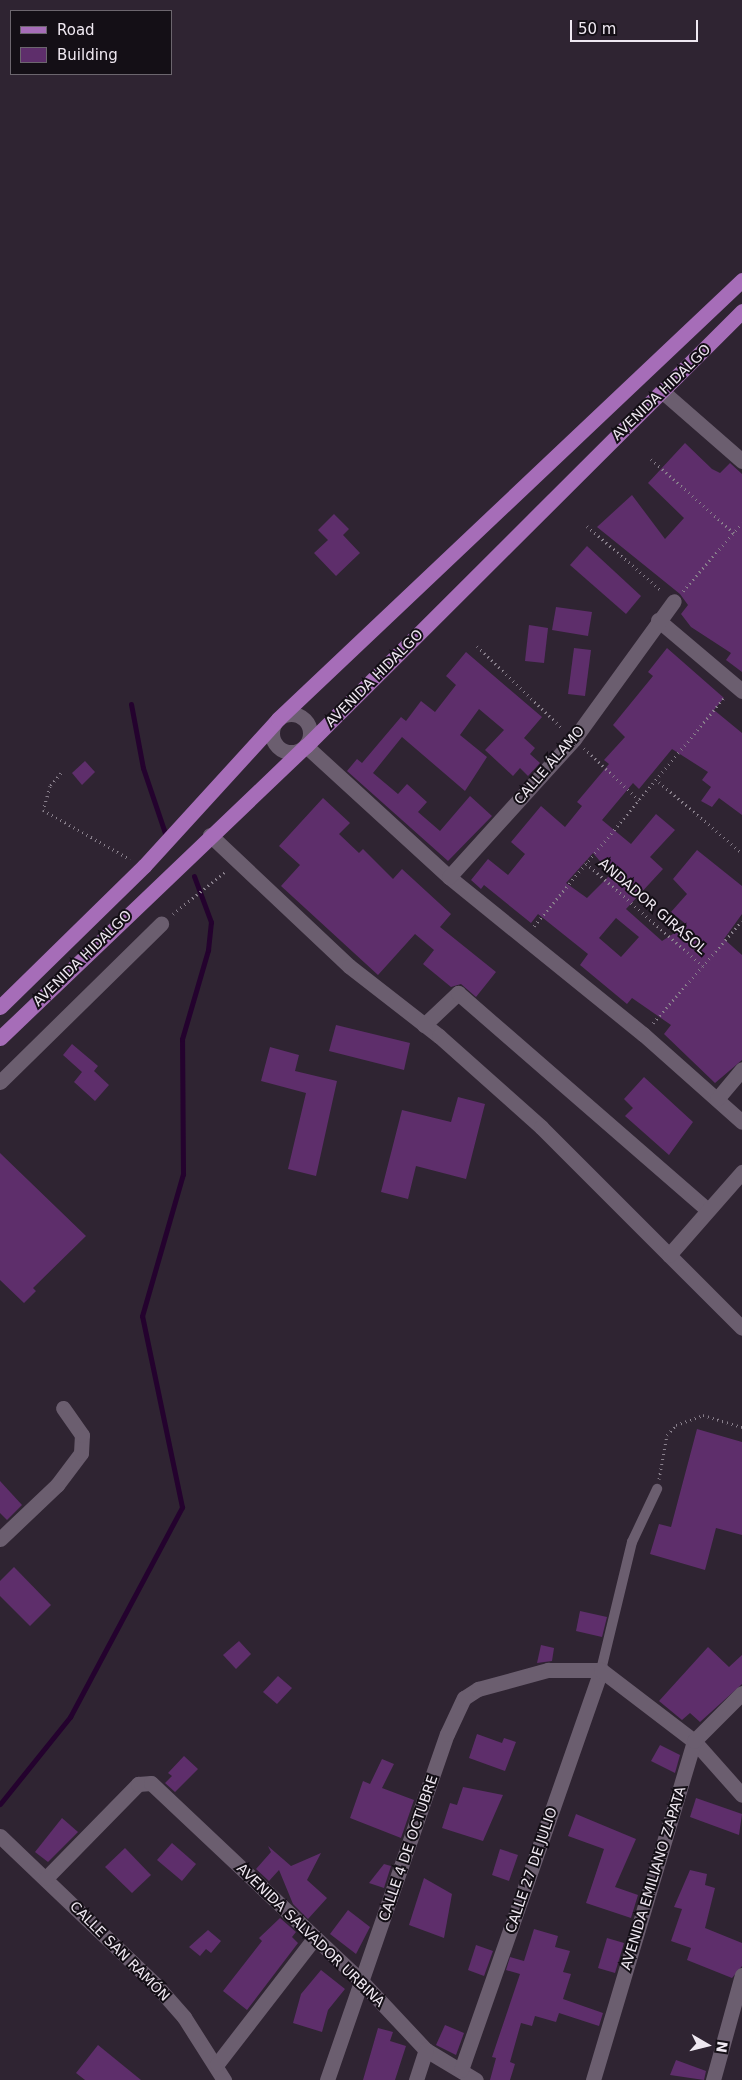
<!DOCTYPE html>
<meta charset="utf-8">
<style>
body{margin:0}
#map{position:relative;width:742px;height:2080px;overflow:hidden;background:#2f2432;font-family:"DejaVu Sans",sans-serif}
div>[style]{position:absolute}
.stream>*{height:5px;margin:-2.5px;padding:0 2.5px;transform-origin:2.5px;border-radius:2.5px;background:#24022e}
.building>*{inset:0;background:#5e2e6b}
.path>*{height:3px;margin-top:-1.5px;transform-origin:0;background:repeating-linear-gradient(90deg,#89808c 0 1px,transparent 0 5px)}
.lane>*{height:10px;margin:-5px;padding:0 5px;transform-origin:5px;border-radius:5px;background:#6b5e6f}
.street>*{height:15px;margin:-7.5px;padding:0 7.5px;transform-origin:7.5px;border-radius:7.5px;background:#6b5e6f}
.street>.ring{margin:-7.5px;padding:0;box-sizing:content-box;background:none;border:15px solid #6b5e6f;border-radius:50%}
.primary>*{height:15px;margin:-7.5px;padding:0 7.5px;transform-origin:7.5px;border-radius:7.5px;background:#a66db8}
span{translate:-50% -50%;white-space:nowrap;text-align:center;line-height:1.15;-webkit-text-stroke:4px #140f16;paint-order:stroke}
.street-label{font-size:14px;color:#efe8f1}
.legend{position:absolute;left:10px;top:10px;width:162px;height:65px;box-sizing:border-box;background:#140f16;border:1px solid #6c666e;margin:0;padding:6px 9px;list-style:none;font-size:15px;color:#efe8f1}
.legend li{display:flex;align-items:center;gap:10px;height:25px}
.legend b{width:25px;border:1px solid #6c666e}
.north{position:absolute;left:682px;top:2020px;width:50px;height:50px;-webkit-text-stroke:4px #140f16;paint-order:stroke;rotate:98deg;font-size:14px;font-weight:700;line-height:20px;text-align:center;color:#efe8f1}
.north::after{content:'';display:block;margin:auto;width:18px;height:22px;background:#efe8f1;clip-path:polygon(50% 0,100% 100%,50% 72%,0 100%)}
.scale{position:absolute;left:570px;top:20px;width:128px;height:22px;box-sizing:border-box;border:2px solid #efe8f1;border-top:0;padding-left:6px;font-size:15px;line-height:18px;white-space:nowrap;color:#efe8f1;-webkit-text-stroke:4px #140f16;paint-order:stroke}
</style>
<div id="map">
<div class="stream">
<div style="left:131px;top:704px;width:65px;rotate:79.4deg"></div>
<div style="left:143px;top:768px;width:72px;rotate:71.3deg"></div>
<div style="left:0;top:1804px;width:112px;rotate:-51.2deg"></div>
<div style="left:70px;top:1717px;width:238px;rotate:-61.9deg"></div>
<div style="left:182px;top:1507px;width:195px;rotate:-101.8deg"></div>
<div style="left:142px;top:1316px;width:148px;rotate:-73.9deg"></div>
<div style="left:183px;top:1174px;width:135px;rotate:-90.4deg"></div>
<div style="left:182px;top:1039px;width:93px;rotate:-73.7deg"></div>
<div style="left:208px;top:950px;width:28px;rotate:-84deg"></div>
<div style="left:211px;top:922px;width:49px;rotate:-110.3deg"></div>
</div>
<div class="building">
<div style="clip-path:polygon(685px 443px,712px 469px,720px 473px,730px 463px,742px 474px,742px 672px,726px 660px,731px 653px,691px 627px,681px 614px,688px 605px,680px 594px,597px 527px,632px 495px,665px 539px,684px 518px,648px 483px)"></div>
<div style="clip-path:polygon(334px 514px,349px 529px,343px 535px,360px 553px,336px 576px,314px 553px,328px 540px,318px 530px)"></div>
<div style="clip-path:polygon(587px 546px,641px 596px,626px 614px,570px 565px)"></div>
<div style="clip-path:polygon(556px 607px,592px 612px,588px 636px,552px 630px)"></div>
<div style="clip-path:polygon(529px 625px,548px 628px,544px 663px,525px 661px)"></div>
<div style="clip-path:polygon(574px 648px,591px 650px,585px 696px,568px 694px)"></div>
<div style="clip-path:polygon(evenodd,667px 648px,724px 698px,714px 710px,742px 733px,742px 815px,719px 798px,712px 807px,701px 801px,711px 787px,702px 780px,708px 772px,672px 749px,639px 789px,633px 783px,602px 820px,631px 844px,656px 814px,675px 830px,650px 857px,663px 869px,626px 909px,662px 941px,687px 925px,671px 912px,687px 894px,673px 879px,697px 850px,742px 886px,742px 914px,724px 939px,742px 955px,742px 1060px,715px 1083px,664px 1034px,671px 1025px,632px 998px,627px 1004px,580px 965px,588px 954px,538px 914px,531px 923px,484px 885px,481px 889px,471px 880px,488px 859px,508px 875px,525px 854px,511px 842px,541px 806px,565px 827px,582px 806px,577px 802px,609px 764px,604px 760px,625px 737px,613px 725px,653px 676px,648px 672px,667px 648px,593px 853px,611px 874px,587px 898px,566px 883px,593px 853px,667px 648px,616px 918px,639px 937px,621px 957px,599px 938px,616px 918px)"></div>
<div style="clip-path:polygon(466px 652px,542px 717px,524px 738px,535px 748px,530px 754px,540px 763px,528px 776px,520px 768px,513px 776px,485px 750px,504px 730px,479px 709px,460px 735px,487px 757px,465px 791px,402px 737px,373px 773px,398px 794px,407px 784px,427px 802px,418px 812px,440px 831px,470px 796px,492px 816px,448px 861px,347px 771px,357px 759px,362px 763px,401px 717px,406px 721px,421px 701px,435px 712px,456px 685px,446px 676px)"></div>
<div style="clip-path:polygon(85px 761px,95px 772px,82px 785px,72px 773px)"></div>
<div style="clip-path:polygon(323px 798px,350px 823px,339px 834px,359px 853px,363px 849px,393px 879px,402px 869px,451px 914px,440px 927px,496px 972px,476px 997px,461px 984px,451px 987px,423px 964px,434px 950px,415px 934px,378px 975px,281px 886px,300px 865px,279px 846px)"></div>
<div style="clip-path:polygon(336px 1025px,410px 1043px,404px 1070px,329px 1051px)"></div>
<div style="clip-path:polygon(72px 1044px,98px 1066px,94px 1071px,109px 1085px,95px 1101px,74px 1082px,82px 1072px,63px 1055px)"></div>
<div style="clip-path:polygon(270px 1047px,299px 1055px,295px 1071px,337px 1081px,316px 1176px,288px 1169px,306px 1093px,261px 1081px)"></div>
<div style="clip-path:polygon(644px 1077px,693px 1122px,669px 1155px,625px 1116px,633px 1108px,624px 1099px)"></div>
<div style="clip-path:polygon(458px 1097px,485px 1104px,466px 1179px,416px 1166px,408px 1199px,381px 1192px,402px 1110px,451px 1122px)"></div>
<div style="clip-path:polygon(0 1153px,86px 1236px,33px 1288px,36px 1291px,24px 1303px,0 1280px)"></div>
<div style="clip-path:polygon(697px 1429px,742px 1442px,742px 1535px,716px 1528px,705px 1570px,650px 1554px,659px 1524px,671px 1527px)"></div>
<div style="clip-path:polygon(0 1481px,22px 1505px,7px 1520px,0 1513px)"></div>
<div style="clip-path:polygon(14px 1567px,51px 1605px,30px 1626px,0 1596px,0 1581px)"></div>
<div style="clip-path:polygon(580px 1611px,607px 1617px,602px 1637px,576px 1631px)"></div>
<div style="clip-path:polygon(239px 1641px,251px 1654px,236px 1669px,223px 1655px)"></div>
<div style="clip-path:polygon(541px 1645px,554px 1648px,552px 1661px,537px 1663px)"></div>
<div style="clip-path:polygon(708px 1647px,729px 1667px,742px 1655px,742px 1684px,700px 1722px,690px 1713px,682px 1720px,659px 1701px)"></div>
<div style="clip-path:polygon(278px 1676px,292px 1688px,277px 1704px,263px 1692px)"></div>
<div style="clip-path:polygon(477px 1734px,502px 1743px,504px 1738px,516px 1742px,505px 1771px,469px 1758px)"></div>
<div style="clip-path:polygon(660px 1745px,680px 1755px,675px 1773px,651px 1761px)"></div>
<div style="clip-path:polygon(184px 1756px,198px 1769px,175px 1792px,165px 1783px,172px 1776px,168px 1773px)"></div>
<div style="clip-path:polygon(382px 1759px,394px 1764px,382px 1788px,414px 1800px,401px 1838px,350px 1818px,363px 1781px,370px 1784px)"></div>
<div style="clip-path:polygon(463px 1787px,503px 1795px,483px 1841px,442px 1828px,450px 1803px,457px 1805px)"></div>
<div style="clip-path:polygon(696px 1798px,742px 1814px,739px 1835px,690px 1817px)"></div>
<div style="clip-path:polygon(576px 1814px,636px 1839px,615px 1887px,638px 1895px,631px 1918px,586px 1903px,604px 1849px,568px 1836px)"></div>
<div style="clip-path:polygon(62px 1818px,78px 1832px,48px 1862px,35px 1852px)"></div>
<div style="clip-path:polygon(172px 1843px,196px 1864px,182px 1881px,157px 1860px)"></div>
<div style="clip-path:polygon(268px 1846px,291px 1866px,321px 1853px,307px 1880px,327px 1898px,308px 1919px,293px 1904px,279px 1870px,269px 1881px,256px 1869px,271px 1852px)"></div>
<div style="clip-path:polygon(125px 1848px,151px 1875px,132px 1893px,105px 1867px)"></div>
<div style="clip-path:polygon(500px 1849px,518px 1855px,509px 1881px,492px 1875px)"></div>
<div style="clip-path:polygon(384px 1864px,391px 1866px,384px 1888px,369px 1883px)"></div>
<div style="clip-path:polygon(690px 1870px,707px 1874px,705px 1885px,715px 1888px,705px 1928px,742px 1943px,742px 1966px,732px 1978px,687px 1960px,691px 1948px,671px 1941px,682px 1909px,674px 1907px)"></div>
<div style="clip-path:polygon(424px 1878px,452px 1894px,444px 1938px,409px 1925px)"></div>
<div style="clip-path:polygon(348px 1910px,370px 1927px,356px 1954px,330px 1934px)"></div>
<div style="clip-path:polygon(280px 1918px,296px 1932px,292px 1937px,298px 1943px,247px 2010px,223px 1991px,262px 1941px,259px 1938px)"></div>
<div style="clip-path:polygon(534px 1929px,558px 1936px,555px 1947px,570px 1951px,563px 1972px,571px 1974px,563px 1999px,603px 2013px,599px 2026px,559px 2013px,556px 2022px,535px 2016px,532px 2026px,521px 2023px,510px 2062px,515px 2064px,510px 2080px,490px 2080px,496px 2058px,492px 2057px,520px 1974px,506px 1970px,510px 1957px,524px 1961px)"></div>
<div style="clip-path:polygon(208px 1930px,221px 1941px,211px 1953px,206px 1949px,200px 1956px,189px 1947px)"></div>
<div style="clip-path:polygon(607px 1938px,624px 1943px,615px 1973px,598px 1968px)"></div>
<div style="clip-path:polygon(476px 1945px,493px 1951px,484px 1976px,468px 1970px)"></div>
<div style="clip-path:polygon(321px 1970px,345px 1989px,328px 2010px,322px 2032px,293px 2023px,301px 1994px)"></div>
<div style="clip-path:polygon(445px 2025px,464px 2033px,456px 2055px,436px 2045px)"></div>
<div style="clip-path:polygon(378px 2028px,393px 2032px,390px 2041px,406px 2046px,395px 2080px,363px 2080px)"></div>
<div style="clip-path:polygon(98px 2045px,141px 2080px,85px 2080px,76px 2073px)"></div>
<div style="clip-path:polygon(676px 2060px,706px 2071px,704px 2080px,670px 2075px)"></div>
</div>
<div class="path">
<div style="left:651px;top:459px;width:111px;rotate:41.7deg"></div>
<div style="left:587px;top:526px;width:99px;rotate:40.9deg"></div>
<div style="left:683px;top:591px;width:90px;rotate:-49.1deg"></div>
<div style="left:477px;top:646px;width:120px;rotate:44deg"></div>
<div style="left:584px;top:748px;width:77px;rotate:43.4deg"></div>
<div style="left:61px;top:773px;width:17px;rotate:130deg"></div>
<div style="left:50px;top:786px;width:25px;rotate:106deg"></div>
<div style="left:43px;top:810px;width:100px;rotate:29.4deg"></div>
<div style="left:659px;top:782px;width:109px;rotate:40.5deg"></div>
<div style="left:586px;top:863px;width:157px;rotate:41.4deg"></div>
<div style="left:173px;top:914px;width:68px;rotate:-39.1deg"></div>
<div style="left:534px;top:926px;width:298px;rotate:-50.2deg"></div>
<div style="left:653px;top:1023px;width:135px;rotate:-48.9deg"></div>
<div style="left:659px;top:1479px;width:45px;rotate:-79.7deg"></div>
<div style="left:667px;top:1435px;width:13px;rotate:-48deg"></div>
<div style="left:676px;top:1425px;width:29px;rotate:-20deg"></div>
<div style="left:703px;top:1415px;width:41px;rotate:17.1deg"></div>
</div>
<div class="lane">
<div style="left:601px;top:1670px;width:132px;rotate:-76.4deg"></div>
<div style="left:632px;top:1542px;width:59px;rotate:-64.7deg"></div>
</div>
<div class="street">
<div style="left:663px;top:392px;width:105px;rotate:41.1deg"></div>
<div style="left:658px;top:620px;width:110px;rotate:40.2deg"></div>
<div class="ring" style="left:272px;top:714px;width:23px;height:23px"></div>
<div style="left:306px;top:746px;width:194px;rotate:42.5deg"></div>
<div style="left:449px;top:877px;width:250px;rotate:39deg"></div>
<div style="left:643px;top:1034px;width:132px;rotate:41.6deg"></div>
<div style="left:210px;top:835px;width:191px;rotate:43.3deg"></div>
<div style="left:349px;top:966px;width:114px;rotate:37.9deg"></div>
<div style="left:439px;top:1036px;width:137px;rotate:41.7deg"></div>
<div style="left:541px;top:1127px;width:284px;rotate:45deg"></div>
<div style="left:449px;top:877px;width:186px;rotate:-47.8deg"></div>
<div style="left:574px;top:739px;width:170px;rotate:-54.1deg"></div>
<div style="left:424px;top:1025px;width:47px;rotate:-43.3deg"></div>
<div style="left:458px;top:993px;width:331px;rotate:41deg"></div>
<div style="left:0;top:1082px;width:226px;rotate:-44.5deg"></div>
<div style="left:717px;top:1099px;width:39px;rotate:-50deg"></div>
<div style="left:669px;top:1255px;width:111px;rotate:-48.7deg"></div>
<div style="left:0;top:1539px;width:79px;rotate:-43.5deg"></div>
<div style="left:57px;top:1485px;width:40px;rotate:-53deg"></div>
<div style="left:81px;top:1453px;width:18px;rotate:-87deg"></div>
<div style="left:82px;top:1435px;width:33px;rotate:-125deg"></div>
<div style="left:0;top:1836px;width:214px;rotate:43.7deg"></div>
<div style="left:155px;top:1984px;width:44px;rotate:48.7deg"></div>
<div style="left:184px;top:2017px;width:75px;rotate:57.6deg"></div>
<div style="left:46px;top:1878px;width:132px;rotate:-45.6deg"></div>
<div style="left:138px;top:1784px;width:13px;rotate:-4deg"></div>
<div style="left:151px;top:1783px;width:291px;rotate:43.3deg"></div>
<div style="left:363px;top:1983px;width:92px;rotate:46.8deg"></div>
<div style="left:426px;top:2050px;width:58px;rotate:31deg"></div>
<div style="left:217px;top:2064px;width:160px;rotate:-52.3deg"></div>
<div style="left:461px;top:2070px;width:424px;rotate:-70.7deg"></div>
<div style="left:327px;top:2080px;width:366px;rotate:-70.9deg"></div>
<div style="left:447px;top:1734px;width:40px;rotate:-65deg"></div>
<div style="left:464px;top:1698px;width:17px;rotate:-33deg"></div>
<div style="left:478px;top:1689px;width:73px;rotate:-15.2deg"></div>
<div style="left:548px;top:1670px;width:53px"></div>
<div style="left:601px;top:1670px;width:117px;rotate:37.4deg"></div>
<div style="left:694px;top:1741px;width:72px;rotate:48.4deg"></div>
<div style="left:416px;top:2080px;width:32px;rotate:-72deg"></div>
<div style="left:593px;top:2080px;width:354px;rotate:-73.4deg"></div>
<div style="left:694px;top:1741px;width:68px;rotate:-45deg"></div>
<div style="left:713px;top:2080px;width:109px;rotate:-74.6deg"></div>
</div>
<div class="primary">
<div style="left:0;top:1007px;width:202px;rotate:-44.4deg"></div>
<div style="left:144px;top:866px;width:199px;rotate:-47.6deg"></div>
<div style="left:278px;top:719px;width:639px;rotate:-43.41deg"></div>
<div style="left:0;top:1038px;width:423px;rotate:-43.7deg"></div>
<div style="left:306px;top:746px;width:616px;rotate:-44.93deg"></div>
</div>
<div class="street-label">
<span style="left:661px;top:392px;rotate:-44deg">AVENIDA HIDALGO</span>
<span style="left:374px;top:678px;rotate:-45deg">AVENIDA HIDALGO</span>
<span style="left:549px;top:765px;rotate:-49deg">CALLE ÁLAMO</span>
<span style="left:653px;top:906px;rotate:41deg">ANDADOR GIRASOL</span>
<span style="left:82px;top:958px;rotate:-44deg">AVENIDA HIDALGO</span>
<span style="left:408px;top:1848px;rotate:-71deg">CALLE 4 DE OCTUBRE</span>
<span style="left:531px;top:1870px;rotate:-71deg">CALLE 27 DE JULIO</span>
<span style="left:653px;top:1878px;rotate:-73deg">AVENIDA EMILIANO ZAPATA</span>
<span style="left:311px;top:1935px;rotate:44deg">AVENIDA SALVADOR URBINA</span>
<span style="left:120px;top:1951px;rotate:45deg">CALLE SAN RAMÓN</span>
</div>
<ul class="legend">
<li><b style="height:6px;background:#a66db8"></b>Road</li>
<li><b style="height:14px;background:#5e2e6b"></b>Building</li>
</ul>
<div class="north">N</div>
<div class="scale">50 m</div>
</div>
